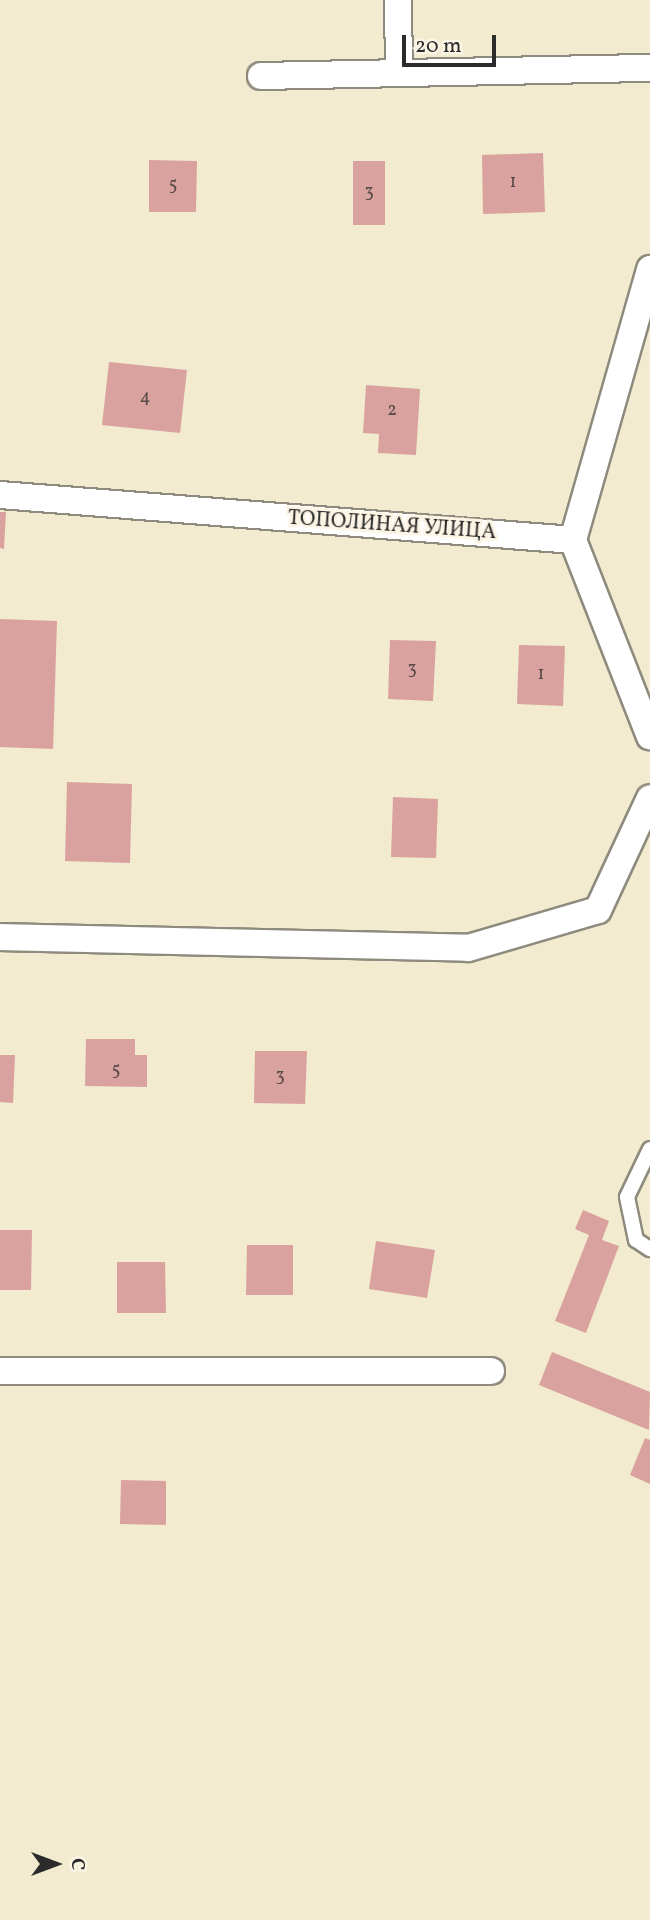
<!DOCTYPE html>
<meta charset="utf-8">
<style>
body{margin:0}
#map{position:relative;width:650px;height:1920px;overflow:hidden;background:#f2ebd0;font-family:Vollkorn,serif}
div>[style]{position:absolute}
.building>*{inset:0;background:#daa29e}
.roads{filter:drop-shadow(2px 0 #8e8b7e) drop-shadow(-2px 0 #8e8b7e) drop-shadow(0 2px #8e8b7e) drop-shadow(0 -2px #8e8b7e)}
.service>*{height:14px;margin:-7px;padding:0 7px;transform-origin:7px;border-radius:7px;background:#fff}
.minor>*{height:26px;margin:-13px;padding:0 13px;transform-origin:13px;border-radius:13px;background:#fff}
span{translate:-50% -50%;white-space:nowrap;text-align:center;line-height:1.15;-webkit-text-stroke:6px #fcf5e5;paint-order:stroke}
.number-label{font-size:18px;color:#574948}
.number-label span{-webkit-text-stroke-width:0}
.street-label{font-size:21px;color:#2b2b2b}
.north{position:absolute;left:21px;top:1829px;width:70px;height:70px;-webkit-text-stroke:5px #fcf5e5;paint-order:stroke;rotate:90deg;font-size:19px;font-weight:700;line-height:28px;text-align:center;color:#2b2b2b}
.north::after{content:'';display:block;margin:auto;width:24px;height:32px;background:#2b2b2b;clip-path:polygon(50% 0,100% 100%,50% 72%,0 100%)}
.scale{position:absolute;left:402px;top:35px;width:94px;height:32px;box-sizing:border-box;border:4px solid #2b2b2b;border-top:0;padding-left:9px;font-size:21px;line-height:24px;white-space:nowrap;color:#2b2b2b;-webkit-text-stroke:5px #fcf5e5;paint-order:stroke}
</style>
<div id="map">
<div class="building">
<div style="clip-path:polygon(543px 153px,545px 212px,483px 214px,482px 155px)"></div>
<div style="clip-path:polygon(149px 160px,197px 161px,196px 212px,149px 212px)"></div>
<div style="clip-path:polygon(353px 161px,385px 161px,385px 225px,353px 225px)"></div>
<div style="clip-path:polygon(109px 362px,187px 370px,180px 433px,102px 425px)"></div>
<div style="clip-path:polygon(366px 385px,420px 389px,416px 455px,378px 453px,379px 434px,363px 433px)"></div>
<div style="clip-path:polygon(0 512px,6px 512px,4px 549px,0 548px)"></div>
<div style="clip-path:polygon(0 619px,57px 621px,53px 749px,0 747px)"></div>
<div style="clip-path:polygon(390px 640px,436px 641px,433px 701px,388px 699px)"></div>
<div style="clip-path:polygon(519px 645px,565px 646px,563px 706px,517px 704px)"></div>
<div style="clip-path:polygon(67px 782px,132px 784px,130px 863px,65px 861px)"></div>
<div style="clip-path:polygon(393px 797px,438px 799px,436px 858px,391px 857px)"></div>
<div style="clip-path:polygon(86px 1039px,135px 1039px,135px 1055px,147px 1055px,147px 1087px,85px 1086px)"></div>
<div style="clip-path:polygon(255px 1051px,307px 1051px,305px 1104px,254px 1103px)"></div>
<div style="clip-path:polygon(0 1055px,15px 1055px,13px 1103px,0 1102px)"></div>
<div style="clip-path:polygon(583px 1210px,609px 1221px,602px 1240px,619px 1246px,586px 1333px,555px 1321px,589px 1235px,575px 1229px)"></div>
<div style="clip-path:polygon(0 1230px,32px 1230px,31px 1290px,0 1290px)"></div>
<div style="clip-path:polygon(376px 1241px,435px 1250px,427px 1298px,369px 1289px)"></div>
<div style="clip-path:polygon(247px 1245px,293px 1245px,293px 1295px,246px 1295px)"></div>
<div style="clip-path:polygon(117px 1262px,165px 1262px,166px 1313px,117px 1313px)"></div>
<div style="clip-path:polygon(552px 1352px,650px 1392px,649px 1430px,539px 1385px)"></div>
<div style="clip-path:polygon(645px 1438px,650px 1440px,650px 1484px,630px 1475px)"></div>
<div style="clip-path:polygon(121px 1480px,166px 1481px,166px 1525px,120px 1524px)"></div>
</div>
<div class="roads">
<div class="service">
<div style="left:650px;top:1149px;width:53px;rotate:115.6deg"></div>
<div style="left:627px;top:1197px;width:44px;rotate:78.2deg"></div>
<div style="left:636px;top:1240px;width:17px;rotate:33deg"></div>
</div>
<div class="minor">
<div style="left:398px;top:0;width:69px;rotate:89.2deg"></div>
<div style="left:261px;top:76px;width:389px;rotate:-1.2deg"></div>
<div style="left:0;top:495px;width:575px;rotate:4.49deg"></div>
<div style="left:573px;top:540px;width:211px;rotate:68.6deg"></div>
<div style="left:573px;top:540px;width:282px;rotate:-74.1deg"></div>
<div style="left:0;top:937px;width:468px;rotate:1.3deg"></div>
<div style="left:468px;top:948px;width:135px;rotate:-16.3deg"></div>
<div style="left:598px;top:910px;width:123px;rotate:-65.1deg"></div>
<div style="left:0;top:1371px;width:491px"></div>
</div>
</div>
<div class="number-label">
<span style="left:513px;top:183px">1</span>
<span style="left:173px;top:186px">5</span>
<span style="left:369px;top:193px">3</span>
<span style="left:145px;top:398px">4</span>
<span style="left:392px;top:411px">2</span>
<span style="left:412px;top:670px">3</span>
<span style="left:541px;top:675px">1</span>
<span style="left:116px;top:1071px">5</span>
<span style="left:280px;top:1077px">3</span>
</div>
<div class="street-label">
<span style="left:392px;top:526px;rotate:4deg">ТОПОЛИНАЯ УЛИЦА</span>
</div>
<div class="north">С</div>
<div class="scale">20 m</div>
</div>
